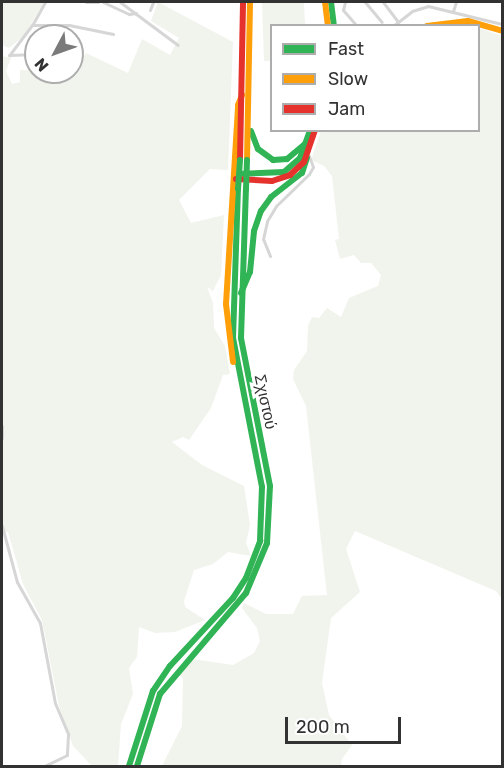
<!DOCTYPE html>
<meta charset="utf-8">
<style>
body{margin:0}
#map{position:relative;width:504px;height:768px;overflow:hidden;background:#fff;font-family:Rubik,sans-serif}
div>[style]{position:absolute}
.green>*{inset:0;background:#f1f4ed}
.street>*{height:3px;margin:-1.5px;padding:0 1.5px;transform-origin:1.5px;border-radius:1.5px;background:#d6d6d6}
.fast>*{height:6px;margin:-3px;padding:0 3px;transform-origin:3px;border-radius:3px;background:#30b455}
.slow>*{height:6px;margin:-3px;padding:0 3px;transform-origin:3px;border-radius:3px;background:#ff9f0a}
.jam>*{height:6px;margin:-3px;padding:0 3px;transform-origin:3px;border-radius:3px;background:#e5322d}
.fast-bridge>*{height:6px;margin:-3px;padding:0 3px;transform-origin:3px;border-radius:3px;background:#30b455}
span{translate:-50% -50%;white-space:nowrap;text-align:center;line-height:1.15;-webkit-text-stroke:6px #fff;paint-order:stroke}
.street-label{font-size:16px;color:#323232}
.frame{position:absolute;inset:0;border:3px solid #323232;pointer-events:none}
.legend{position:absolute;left:270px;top:24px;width:210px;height:108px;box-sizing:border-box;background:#fff;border:2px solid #adadad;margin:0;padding:8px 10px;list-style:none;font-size:18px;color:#323232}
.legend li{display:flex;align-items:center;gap:12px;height:30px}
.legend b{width:30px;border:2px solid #adadad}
.north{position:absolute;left:24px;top:24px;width:60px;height:60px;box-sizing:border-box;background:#fff;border:2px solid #adadad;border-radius:50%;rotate:229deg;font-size:16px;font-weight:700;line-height:24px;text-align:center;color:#323232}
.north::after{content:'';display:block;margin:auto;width:21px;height:27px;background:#7a7a7a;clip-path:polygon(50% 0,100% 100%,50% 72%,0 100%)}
.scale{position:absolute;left:285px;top:717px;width:116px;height:27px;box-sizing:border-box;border:3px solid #323232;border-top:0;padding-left:8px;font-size:18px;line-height:21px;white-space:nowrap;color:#323232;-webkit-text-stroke:4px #fff;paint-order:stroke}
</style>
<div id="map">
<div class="green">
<div style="clip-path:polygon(2px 2px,44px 2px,24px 36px,9px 48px,2px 45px)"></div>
<div style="clip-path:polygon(158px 2px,233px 42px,228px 170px,210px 169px,179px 200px,191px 223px,224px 215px,221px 275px,213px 291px,207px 287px,213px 303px,214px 328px,225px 346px,230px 374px,223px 375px,211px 408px,189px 440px,183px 437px,172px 442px,202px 465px,244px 486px,250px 525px,246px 543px,251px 556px,228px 552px,213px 564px,194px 570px,184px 601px,185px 607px,205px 620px,175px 632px,155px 633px,139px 627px,137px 657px,129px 668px,133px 694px,121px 724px,118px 766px,92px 766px,73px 746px,59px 706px,42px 620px,23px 584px,8px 532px,2px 533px,2px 56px,11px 58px,6px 71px,12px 84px,20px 82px,20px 70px,72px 72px,72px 66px,78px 65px,86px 53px,128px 73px,142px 39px,170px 55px,179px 38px,151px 21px)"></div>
<div style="clip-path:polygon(262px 2px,304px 2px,305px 25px,272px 26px,271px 61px,264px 61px)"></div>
<div style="clip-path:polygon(479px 28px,502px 36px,502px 599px,496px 591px,355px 531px,346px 549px,360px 592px,331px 618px,322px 683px,329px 715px,352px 745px,342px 759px,341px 766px,162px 766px,182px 726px,183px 678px,178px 674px,192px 659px,233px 665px,254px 653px,260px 641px,257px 628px,242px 608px,244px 603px,266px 614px,293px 614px,302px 596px,327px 595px,306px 406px,293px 379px,294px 370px,307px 351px,308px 326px,312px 317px,319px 318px,327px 308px,341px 317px,349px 298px,378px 286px,381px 275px,371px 263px,361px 263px,354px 255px,340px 259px,335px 240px,339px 239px,332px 176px,324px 166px,311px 160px,321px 131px,478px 130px)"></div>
</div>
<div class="street">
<div style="left:45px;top:2px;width:26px;rotate:119deg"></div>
<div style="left:32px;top:25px;width:37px"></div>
<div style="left:69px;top:25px;width:45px;rotate:11.6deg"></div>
<div style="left:86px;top:2px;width:12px"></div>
<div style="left:103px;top:2px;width:29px;rotate:25deg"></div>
<div style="left:129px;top:14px;width:7px;rotate:-8deg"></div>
<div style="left:120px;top:2px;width:72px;rotate:36.6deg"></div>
<div style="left:345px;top:2px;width:8px;rotate:104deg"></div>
<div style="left:343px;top:10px;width:21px;rotate:49deg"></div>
<div style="left:365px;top:2px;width:26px;rotate:50deg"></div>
<div style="left:383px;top:2px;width:25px;rotate:53deg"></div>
<div style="left:150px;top:10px;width:9px;rotate:-69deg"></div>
<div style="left:453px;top:11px;width:9px;rotate:-72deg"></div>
<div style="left:32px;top:25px;width:38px;rotate:127deg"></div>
<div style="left:9px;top:55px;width:27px;rotate:-2deg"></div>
<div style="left:393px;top:26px;width:24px;rotate:-38deg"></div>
<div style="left:412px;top:11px;width:17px;rotate:-17deg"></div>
<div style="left:428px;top:6px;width:76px;rotate:13.7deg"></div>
<div style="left:270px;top:256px;width:18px;rotate:-112deg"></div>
<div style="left:263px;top:239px;width:18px;rotate:-77deg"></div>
<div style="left:267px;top:221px;width:17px;rotate:-59deg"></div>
<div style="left:276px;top:206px;width:46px;rotate:-44.1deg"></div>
<div style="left:309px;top:174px;width:8px;rotate:-60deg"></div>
<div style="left:313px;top:167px;width:12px;rotate:-110deg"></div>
<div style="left:2px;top:426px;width:12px;rotate:90deg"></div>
<div style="left:2px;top:526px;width:58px;rotate:75deg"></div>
<div style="left:17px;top:582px;width:47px;rotate:60.7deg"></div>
<div style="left:40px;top:623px;width:81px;rotate:79.4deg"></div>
<div style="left:55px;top:703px;width:34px;rotate:67deg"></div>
<div style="left:68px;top:734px;width:21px;rotate:93deg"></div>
<div style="left:67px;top:755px;width:25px;rotate:154deg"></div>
</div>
<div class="fast">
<div style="left:331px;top:2px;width:24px;rotate:83deg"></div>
<div style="left:251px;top:131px;width:19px;rotate:69deg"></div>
<div style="left:258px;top:149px;width:19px;rotate:36deg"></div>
<div style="left:273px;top:160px;width:14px;rotate:-4deg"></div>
<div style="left:287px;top:159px;width:23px;rotate:-40deg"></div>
<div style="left:236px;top:174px;width:48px;rotate:-2.4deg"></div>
<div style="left:284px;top:172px;width:21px;rotate:-41deg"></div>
<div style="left:300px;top:158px;width:30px;rotate:-70deg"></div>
<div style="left:241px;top:293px;width:23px;rotate:-67deg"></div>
<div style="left:250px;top:272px;width:41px;rotate:-84.4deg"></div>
<div style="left:254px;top:231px;width:21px;rotate:-71deg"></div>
<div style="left:261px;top:211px;width:17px;rotate:-54deg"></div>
<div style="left:271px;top:197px;width:39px;rotate:-38deg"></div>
<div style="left:302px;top:173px;width:16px;rotate:-72deg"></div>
<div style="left:129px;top:766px;width:79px;rotate:-72.3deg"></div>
<div style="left:153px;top:691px;width:30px;rotate:-56deg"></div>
<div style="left:170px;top:666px;width:93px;rotate:-47.2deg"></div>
<div style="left:233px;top:598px;width:24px;rotate:-57deg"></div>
<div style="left:246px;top:578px;width:40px;rotate:-69deg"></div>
<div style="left:260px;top:541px;width:54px;rotate:-87.9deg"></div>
<div style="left:262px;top:487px;width:152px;rotate:-101deg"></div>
<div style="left:233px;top:338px;width:149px;rotate:-88.1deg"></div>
<div style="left:137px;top:766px;width:76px;rotate:-72.3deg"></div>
<div style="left:160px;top:694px;width:133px;rotate:-49.6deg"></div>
<div style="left:246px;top:593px;width:54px;rotate:-67.2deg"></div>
<div style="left:267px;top:543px;width:57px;rotate:-87deg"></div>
<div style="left:270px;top:486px;width:151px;rotate:-101.1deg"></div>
<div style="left:241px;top:338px;width:149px;rotate:-88.1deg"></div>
</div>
<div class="slow">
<div style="left:325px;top:2px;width:24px;rotate:83deg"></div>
<div style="left:427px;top:26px;width:41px;rotate:-7deg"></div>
<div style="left:468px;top:21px;width:35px;rotate:16deg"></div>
<div style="left:247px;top:160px;width:158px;rotate:-88.9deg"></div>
<div style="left:233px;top:362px;width:58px;rotate:-96.9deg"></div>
<div style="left:226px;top:304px;width:199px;rotate:-86.5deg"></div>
<div style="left:238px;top:105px;width:11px;rotate:-68deg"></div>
</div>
<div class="jam">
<div style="left:240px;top:160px;width:158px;rotate:-88.9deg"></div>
<div style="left:236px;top:179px;width:36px;rotate:3deg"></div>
<div style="left:272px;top:181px;width:19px;rotate:-18deg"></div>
<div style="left:290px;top:175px;width:19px;rotate:-43deg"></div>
<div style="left:304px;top:162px;width:34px;rotate:-71deg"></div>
</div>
<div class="fast-bridge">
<div style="left:238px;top:189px;width:29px;rotate:-86deg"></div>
<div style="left:246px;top:189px;width:29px;rotate:-88deg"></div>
</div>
<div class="street-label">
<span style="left:265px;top:402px;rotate:78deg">Σχιστού</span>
</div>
<div class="frame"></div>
<ul class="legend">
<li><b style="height:8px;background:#30b455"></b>Fast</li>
<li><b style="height:8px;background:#ff9f0a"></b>Slow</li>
<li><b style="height:8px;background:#e5322d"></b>Jam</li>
</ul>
<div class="north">N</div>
<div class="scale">200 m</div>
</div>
